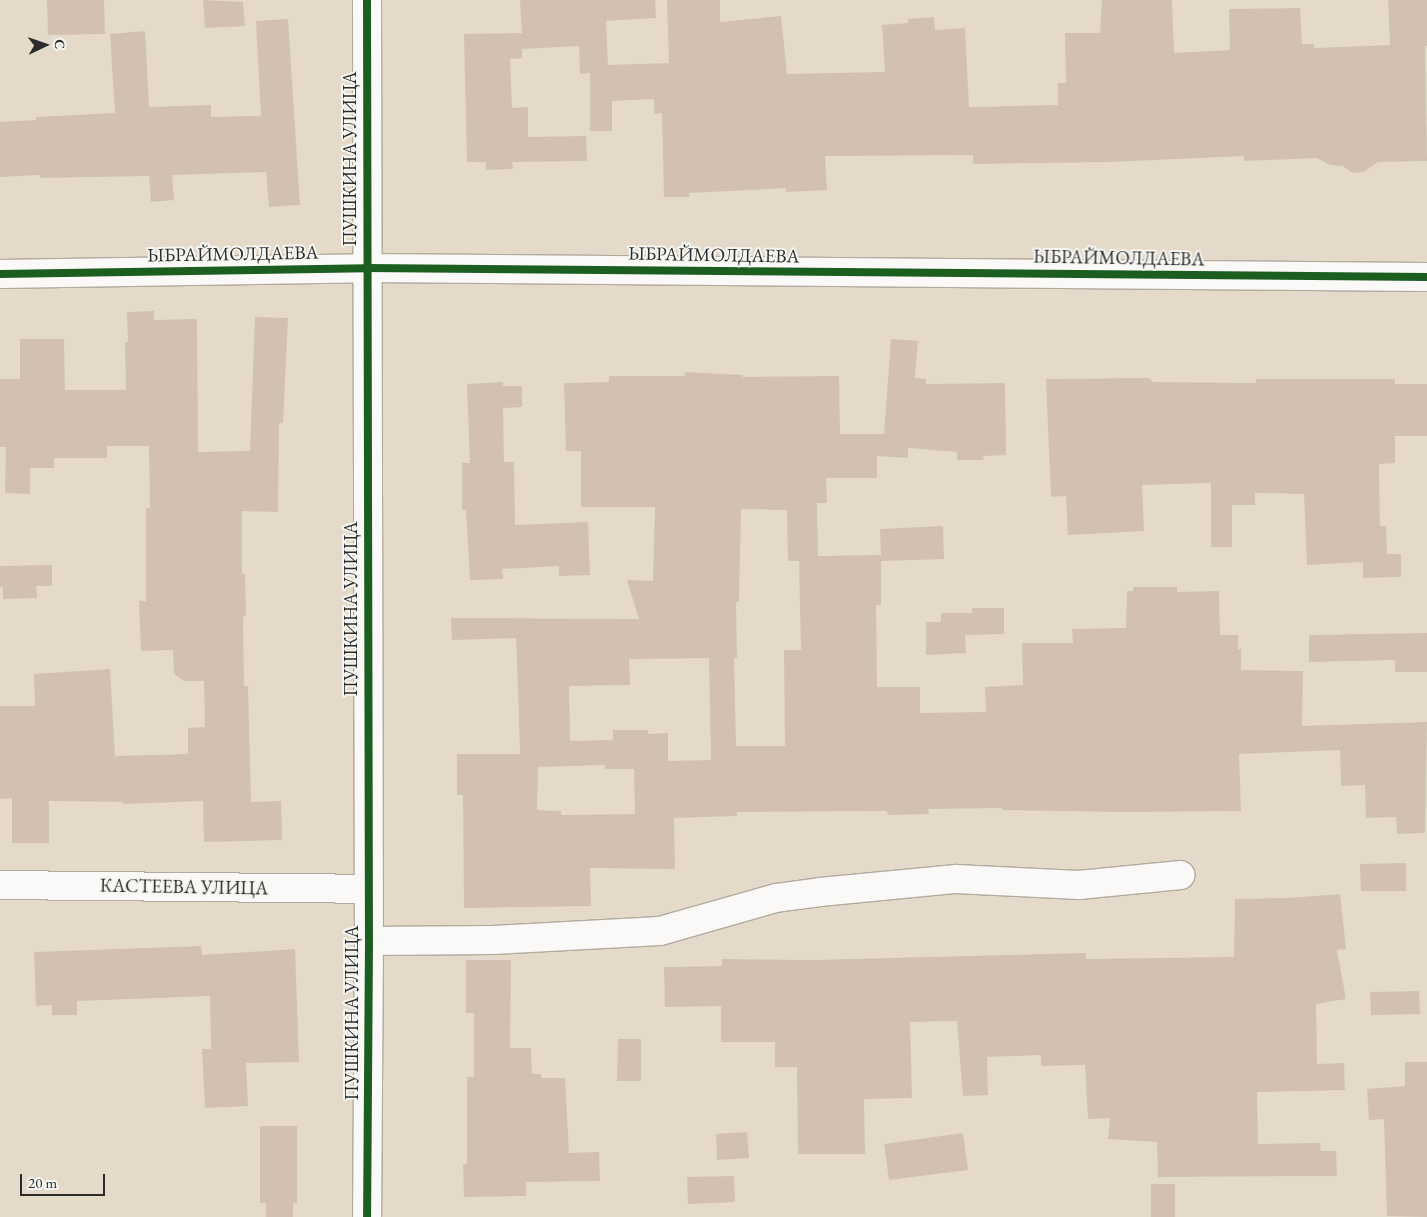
<!DOCTYPE html>
<meta charset="utf-8">
<style>
body{margin:0}
#map{position:relative;width:1427px;height:1217px;overflow:hidden;background:#e5dac9;font-family:"EB Garamond",serif}
div>[style]{position:absolute}
.building>*{inset:0;background:#d2c1b0}
.roads{filter:drop-shadow(1px 0 #b1aa9f) drop-shadow(-1px 0 #b1aa9f) drop-shadow(0 1px #b1aa9f) drop-shadow(0 -1px #b1aa9f)}
.minor>*{height:28px;margin:-14px;padding:0 14px;transform-origin:14px;border-radius:14px;background:#fbf9f7}
.tertiary>*{height:28px;margin:-14px;padding:0 14px;transform-origin:14px;border-radius:14px;background:#fbf9f7}
.cycleway>*{height:8px;margin:-4px;padding:0 4px;transform-origin:4px;border-radius:4px;background:#1b5e20}
span{translate:-50% -50%;white-space:nowrap;text-align:center;line-height:1.15;-webkit-text-stroke:4px #f6f6f2;paint-order:stroke}
.street-label{font-size:19px;color:#2b2b2b}
.north{position:absolute;left:20px;top:20px;width:50px;height:50px;-webkit-text-stroke:4px #f6f6f2;paint-order:stroke;rotate:87deg;font-size:14px;font-weight:700;line-height:20px;text-align:center;color:#2b2b2b}
.north::after{content:'';display:block;margin:auto;width:18px;height:22px;background:#2b2b2b;clip-path:polygon(50% 0,100% 100%,50% 72%,0 100%)}
.scale{position:absolute;left:20px;top:1174px;width:85px;height:22px;box-sizing:border-box;border:2px solid #2b2b2b;border-top:0;padding-left:6px;font-size:15px;line-height:18px;white-space:nowrap;color:#2b2b2b;-webkit-text-stroke:4px #f6f6f2;paint-order:stroke}
</style>
<div id="map">
<div class="building">
<div style="clip-path:polygon(47px 0,104px 0,105px 34px,48px 35px)"></div>
<div style="clip-path:polygon(203px 0,243px 2px,245px 26px,205px 28px)"></div>
<div style="clip-path:polygon(520px 0,655px 0,656px 18px,606px 21px,608px 65px,669px 63px,667px 0,720px 0,720px 22px,781px 16px,787px 74px,885px 72px,882px 25px,908px 23px,908px 19px,934px 17px,935px 30px,965px 28px,969px 107px,1058px 105px,1058px 83px,1066px 83px,1065px 33px,1100px 33px,1102px 0,1172px 0,1174px 53px,1230px 50px,1229px 9px,1300px 8px,1302px 44px,1314px 44px,1314px 48px,1390px 45px,1388px 0,1427px 0,1427px 46px,1425px 46px,1427px 161px,1378px 162px,1363px 172px,1352px 173px,1343px 166px,1330px 165px,1317px 158px,1244px 161px,1244px 156px,1110px 162px,973px 164px,973px 155px,825px 156px,827px 190px,786px 192px,786px 188px,689px 193px,689px 197px,664px 197px,662px 113px,654px 114px,654px 99px,612px 101px,612px 131px,590px 131px,590px 73px,580px 74px,579px 46px,522px 49px,522px 58px,510px 59px,512px 108px,528px 107px,528px 137px,586px 136px,587px 161px,512px 162px,513px 169px,486px 170px,486px 162px,467px 162px,464px 34px,522px 33px)"></div>
<div style="clip-path:polygon(288px 19px,300px 205px,269px 207px,266px 172px,172px 175px,174px 200px,151px 202px,149px 176px,40px 178px,40px 175px,0 177px,0 122px,36px 120px,36px 117px,115px 113px,110px 34px,145px 31px,149px 107px,211px 105px,211px 117px,261px 116px,256px 21px)"></div>
<div style="clip-path:polygon(154px 311px,154px 320px,197px 319px,198px 452px,250px 451px,255px 317px,288px 318px,283px 423px,279px 423px,278px 512px,242px 511px,242px 574px,245px 574px,246px 616px,243px 617px,244px 686px,248px 686px,251px 802px,281px 801px,282px 840px,204px 842px,203px 801px,123px 804px,123px 802px,49px 801px,49px 843px,12px 843px,12px 798px,0 799px,0 706px,35px 706px,34px 674px,110px 669px,115px 756px,188px 754px,188px 728px,205px 727px,204px 681px,184px 681px,174px 674px,173px 650px,141px 651px,139px 601px,146px 601px,146px 508px,150px 508px,149px 446px,107px 446px,107px 458px,54px 458px,54px 468px,30px 468px,30px 494px,5px 493px,6px 447px,0 447px,0 379px,20px 379px,20px 339px,64px 339px,65px 390px,126px 390px,125px 342px,128px 342px,127px 312px)"></div>
<div style="clip-path:polygon(evenodd,891px 339px,918px 341px,915px 378px,926px 379px,926px 384px,1005px 383px,1006px 455px,983px 456px,984px 460px,957px 460px,957px 452px,908px 448px,908px 458px,877px 456px,877px 478px,826px 478px,827px 503px,817px 503px,818px 556px,881px 555px,880px 529px,943px 526px,944px 559px,881px 561px,881px 605px,876px 605px,877px 687px,920px 687px,920px 713px,986px 712px,985px 687px,1023px 685px,1022px 643px,1073px 643px,1072px 629px,1126px 628px,1127px 591px,1133px 591px,1133px 587px,1177px 587px,1177px 592px,1219px 591px,1220px 635px,1238px 635px,1238px 649px,1241px 649px,1241px 670px,1303px 671px,1302px 726px,1427px 722px,1425px 833px,1397px 834px,1396px 817px,1366px 818px,1365px 785px,1341px 786px,1340px 750px,1239px 754px,1241px 811px,1122px 812px,1002px 810px,1002px 808px,928px 809px,929px 814px,888px 815px,887px 811px,737px 812px,737px 816px,674px 818px,675px 869px,590px 868px,591px 906px,464px 908px,463px 795px,457px 795px,457px 754px,520px 754px,518px 687px,516px 638px,452px 640px,451px 618px,639px 619px,627px 580px,653px 581px,655px 507px,581px 507px,581px 451px,566px 451px,564px 383px,609px 382px,609px 376px,685px 376px,685px 372px,743px 375px,742px 377px,839px 376px,840px 434px,884px 434px,891px 339px,741px 509px,787px 510px,788px 561px,799px 561px,801px 650px,784px 650px,785px 746px,736px 746px,734px 658px,737px 658px,736px 602px,739px 602px,741px 509px,891px 339px,709px 658px,711px 760px,668px 761px,668px 733px,648px 734px,648px 730px,613px 730px,613px 740px,570px 741px,569px 686px,630px 685px,629px 659px,709px 658px,891px 339px,605px 765px,605px 769px,634px 769px,635px 814px,561px 815px,561px 811px,537px 810px,538px 767px,605px 765px)"></div>
<div style="clip-path:polygon(1149px 378px,1153px 382px,1256px 383px,1256px 379px,1395px 379px,1395px 384px,1427px 384px,1427px 436px,1395px 436px,1395px 463px,1379px 464px,1380px 526px,1386px 526px,1387px 554px,1401px 554px,1401px 577px,1363px 578px,1363px 562px,1307px 565px,1304px 494px,1255px 493px,1255px 505px,1232px 505px,1232px 547px,1211px 547px,1211px 483px,1142px 485px,1144px 531px,1068px 535px,1066px 496px,1051px 497px,1046px 379px)"></div>
<div style="clip-path:polygon(503px 382px,503px 386px,522px 386px,522px 407px,503px 408px,504px 462px,514px 462px,515px 525px,588px 522px,590px 575px,559px 576px,559px 566px,502px 569px,503px 579px,470px 580px,466px 510px,462px 510px,462px 463px,470px 463px,467px 384px)"></div>
<div style="clip-path:polygon(52px 565px,52px 586px,36px 586px,37px 598px,3px 599px,3px 587px,0 587px,0 566px)"></div>
<div style="clip-path:polygon(972px 608px,1004px 608px,1004px 634px,965px 635px,966px 653px,926px 655px,926px 622px,941px 622px,941px 613px,972px 613px)"></div>
<div style="clip-path:polygon(1427px 633px,1427px 672px,1395px 672px,1395px 660px,1309px 662px,1309px 635px)"></div>
<div style="clip-path:polygon(1406px 863px,1406px 891px,1361px 891px,1360px 864px)"></div>
<div style="clip-path:polygon(1340px 894px,1346px 949px,1337px 950px,1346px 999px,1316px 1004px,1317px 1064px,1344px 1063px,1345px 1090px,1257px 1092px,1258px 1144px,1320px 1143px,1321px 1151px,1336px 1151px,1337px 1176px,1158px 1177px,1157px 1142px,1108px 1139px,1110px 1118px,1088px 1119px,1085px 1065px,1041px 1066px,1041px 1055px,987px 1057px,988px 1095px,963px 1096px,957px 1021px,910px 1022px,912px 1098px,864px 1099px,865px 1154px,798px 1154px,797px 1067px,775px 1067px,775px 1042px,721px 1042px,721px 1006px,665px 1007px,664px 967px,722px 966px,722px 959px,813px 960px,1086px 953px,1086px 959px,1234px 957px,1235px 899px,1288px 898px)"></div>
<div style="clip-path:polygon(201px 946px,202px 955px,295px 949px,299px 1062px,246px 1063px,248px 1106px,205px 1108px,202px 1049px,211px 1049px,210px 996px,77px 1001px,77px 1015px,52px 1015px,52px 1005px,36px 1006px,34px 952px)"></div>
<div style="clip-path:polygon(466px 960px,511px 960px,510px 1048px,531px 1048px,532px 1074px,541px 1074px,541px 1078px,565px 1078px,569px 1153px,599px 1152px,600px 1181px,526px 1182px,526px 1196px,464px 1197px,463px 1164px,467px 1164px,467px 1077px,474px 1077px,474px 1013px,466px 1013px)"></div>
<div style="clip-path:polygon(1419px 991px,1420px 1014px,1371px 1015px,1370px 992px)"></div>
<div style="clip-path:polygon(618px 1039px,641px 1039px,641px 1081px,617px 1081px)"></div>
<div style="clip-path:polygon(1405px 1062px,1427px 1062px,1427px 1217px,1387px 1216px,1384px 1119px,1369px 1120px,1367px 1089px,1405px 1086px)"></div>
<div style="clip-path:polygon(260px 1126px,297px 1126px,297px 1203px,293px 1203px,293px 1217px,266px 1217px,266px 1203px,260px 1203px)"></div>
<div style="clip-path:polygon(747px 1132px,749px 1158px,717px 1160px,716px 1134px)"></div>
<div style="clip-path:polygon(963px 1133px,968px 1170px,889px 1180px,884px 1144px)"></div>
<div style="clip-path:polygon(734px 1176px,735px 1202px,688px 1204px,687px 1177px)"></div>
<div style="clip-path:polygon(1151px 1184px,1175px 1184px,1175px 1217px,1151px 1217px)"></div>
</div>
<div class="roads">
<div class="minor">
<div style="left:0;top:274px;width:367px;rotate:-0.9deg"></div>
<div style="left:367px;top:268px;width:1060px;rotate:0.49deg"></div>
<div style="left:0;top:885px;width:367px;rotate:0.6deg"></div>
<div style="left:369px;top:941px;width:124px;rotate:-0.5deg"></div>
<div style="left:493px;top:940px;width:167px;rotate:-3.1deg"></div>
<div style="left:660px;top:931px;width:121px;rotate:-15.9deg"></div>
<div style="left:776px;top:898px;width:44px;rotate:-7.8deg"></div>
<div style="left:820px;top:892px;width:137px;rotate:-5.5deg"></div>
<div style="left:956px;top:879px;width:123px;rotate:2.8deg"></div>
<div style="left:1079px;top:885px;width:102px;rotate:-5.6deg"></div>
</div>
<div class="tertiary">
<div style="left:367px;top:0;width:941px;rotate:89.88deg"></div>
<div style="left:369px;top:941px;width:276px;rotate:90.4deg"></div>
</div>
</div>
<div class="cycleway">
<div style="left:367px;top:0;width:941px;rotate:89.88deg"></div>
<div style="left:369px;top:941px;width:276px;rotate:90.4deg"></div>
<div style="left:0;top:274px;width:367px;rotate:-0.9deg"></div>
<div style="left:367px;top:268px;width:1060px;rotate:0.49deg"></div>
</div>
<div class="street-label">
<span style="left:350px;top:159px;rotate:-90deg">ПУШКИНА УЛИЦА</span>
<span style="left:233px;top:254px;rotate:-1deg">ЫБРАЙМОЛДАЕВА</span>
<span style="left:714px;top:255px;rotate:1deg">ЫБРАЙМОЛДАЕВА</span>
<span style="left:1119px;top:258px;rotate:1deg">ЫБРАЙМОЛДАЕВА</span>
<span style="left:351px;top:609px;rotate:-90deg">ПУШКИНА УЛИЦА</span>
<span style="left:184px;top:887px;rotate:1deg">КАСТЕЕВА УЛИЦА</span>
<span style="left:352px;top:1013px;rotate:-90deg">ПУШКИНА УЛИЦА</span>
</div>
<div class="north">С</div>
<div class="scale">20 m</div>
</div>
